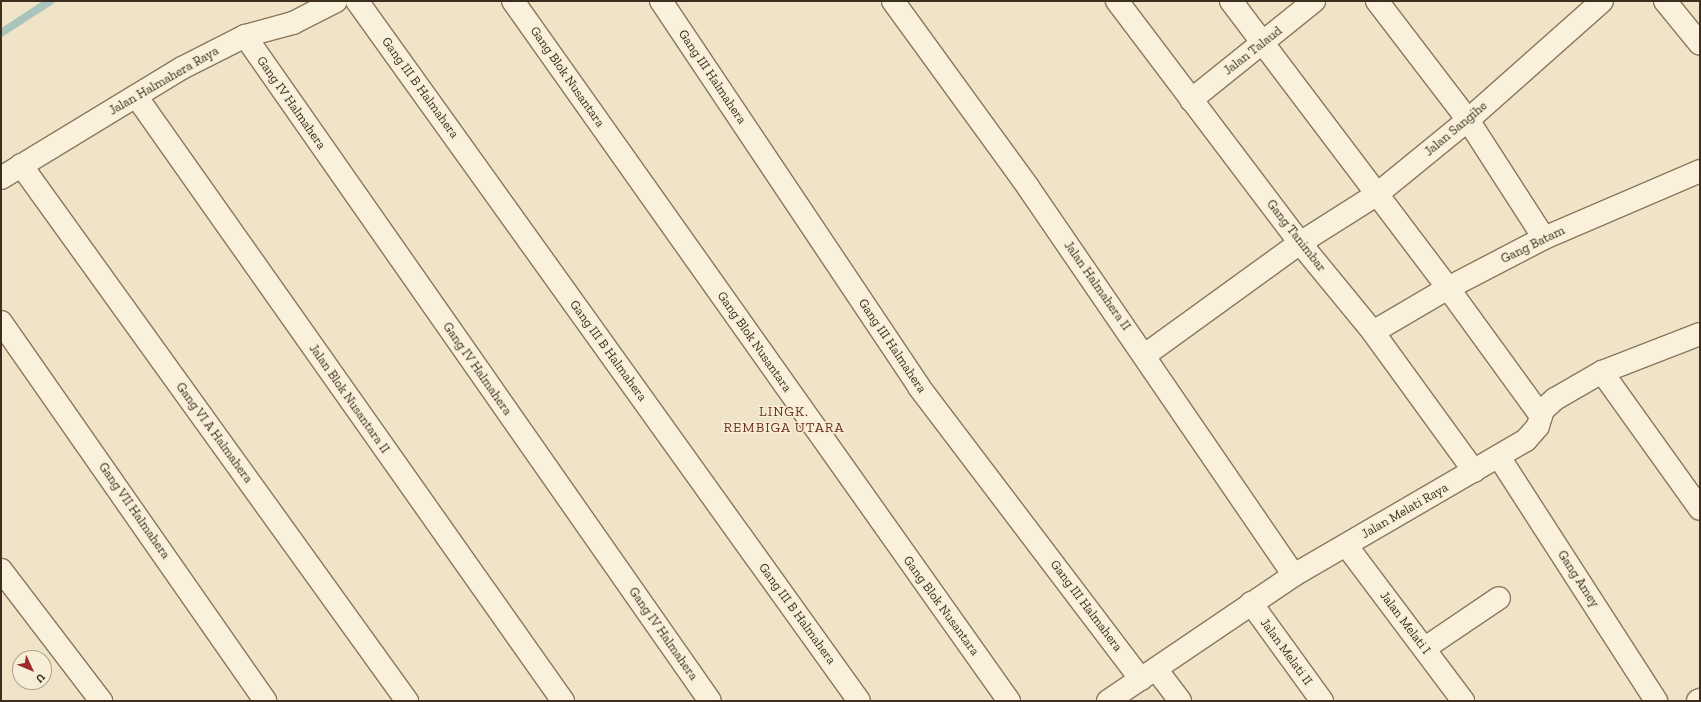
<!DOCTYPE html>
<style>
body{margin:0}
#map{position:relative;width:1701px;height:702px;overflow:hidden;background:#f0e4c8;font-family:"Zilla Slab",serif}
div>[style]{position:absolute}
.stream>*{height:8px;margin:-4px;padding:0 4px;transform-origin:4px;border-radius:4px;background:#a9c4bc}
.roads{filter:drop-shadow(1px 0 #8d765c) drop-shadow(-1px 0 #8d765c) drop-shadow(0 1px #8d765c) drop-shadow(0 -1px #8d765c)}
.minor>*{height:22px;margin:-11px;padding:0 11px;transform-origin:11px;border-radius:11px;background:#faf1dc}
span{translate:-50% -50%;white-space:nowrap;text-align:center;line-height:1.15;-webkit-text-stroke:3px #f7eed8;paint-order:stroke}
.street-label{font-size:13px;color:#3d2e20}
.neighbourhood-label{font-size:14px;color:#6b2e1e;letter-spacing:1px}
.frame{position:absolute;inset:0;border:2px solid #3d2e20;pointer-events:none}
.north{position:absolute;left:12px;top:650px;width:40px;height:40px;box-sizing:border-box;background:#f7eed8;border:1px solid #ada18e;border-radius:50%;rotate:134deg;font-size:11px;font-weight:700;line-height:16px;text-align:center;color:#3d2e20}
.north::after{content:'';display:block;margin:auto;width:14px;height:18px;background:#9e2a2b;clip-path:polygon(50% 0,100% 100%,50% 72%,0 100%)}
</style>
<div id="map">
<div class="stream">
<div style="left:1px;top:33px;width:59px;rotate:-33.1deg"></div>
</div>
<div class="roads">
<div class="minor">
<div style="left:357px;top:1px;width:861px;rotate:54.35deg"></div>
<div style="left:513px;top:1px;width:858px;rotate:54.68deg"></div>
<div style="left:661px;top:1px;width:464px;rotate:56.2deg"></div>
<div style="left:919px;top:387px;width:367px;rotate:52.8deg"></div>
<div style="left:893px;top:1px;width:230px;rotate:54deg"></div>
<div style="left:1028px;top:187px;width:470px;rotate:55.6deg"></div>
<div style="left:1117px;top:1px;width:303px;rotate:52.9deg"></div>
<div style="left:1300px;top:243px;width:115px;rotate:50.6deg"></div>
<div style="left:1373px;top:332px;width:172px;rotate:54deg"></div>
<div style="left:1231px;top:1px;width:360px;rotate:52.9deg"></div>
<div style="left:1448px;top:288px;width:158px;rotate:54deg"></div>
<div style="left:1377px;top:1px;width:150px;rotate:52.6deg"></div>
<div style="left:1468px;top:120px;width:140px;rotate:57.2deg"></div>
<div style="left:1665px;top:1px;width:55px;rotate:50.9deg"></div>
<div style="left:245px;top:36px;width:811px;rotate:55.04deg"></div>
<div style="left:136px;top:96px;width:741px;rotate:54.79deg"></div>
<div style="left:1191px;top:100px;width:158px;rotate:-38.8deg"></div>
<div style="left:21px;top:165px;width:661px;rotate:54.24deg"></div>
<div style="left:1px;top:178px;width:212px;rotate:-31.3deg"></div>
<div style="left:182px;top:68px;width:71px;rotate:-26.9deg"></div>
<div style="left:245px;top:36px;width:50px;rotate:-15.2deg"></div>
<div style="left:293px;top:23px;width:48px;rotate:-27.1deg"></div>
<div style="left:1px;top:322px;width:462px;rotate:55.1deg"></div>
<div style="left:1373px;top:332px;width:87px;rotate:-30.4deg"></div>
<div style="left:1448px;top:288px;width:108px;rotate:-27.5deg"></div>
<div style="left:1544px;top:238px;width:170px;rotate:-23.2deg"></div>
<div style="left:1145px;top:355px;width:191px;rotate:-35.9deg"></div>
<div style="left:1300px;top:243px;width:90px;rotate:-32.3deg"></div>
<div style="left:1376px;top:195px;width:119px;rotate:-39.2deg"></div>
<div style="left:1468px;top:120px;width:179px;rotate:-41.6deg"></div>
<div style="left:1602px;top:372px;width:168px;rotate:54.4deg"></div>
<div style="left:1499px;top:457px;width:290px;rotate:57.2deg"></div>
<div style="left:1346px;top:545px;width:195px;rotate:53.1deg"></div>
<div style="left:1px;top:570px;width:165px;rotate:52.6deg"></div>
<div style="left:1251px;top:603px;width:121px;rotate:54.1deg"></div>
<div style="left:1425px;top:648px;width:89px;rotate:-34deg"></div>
<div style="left:1156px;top:669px;width:40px;rotate:53deg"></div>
<div style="left:1108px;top:701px;width:225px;rotate:-34.1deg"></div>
<div style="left:1294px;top:575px;width:268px;rotate:-30.2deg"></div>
<div style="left:1526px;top:440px;width:18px;rotate:-49deg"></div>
<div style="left:1538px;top:426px;width:17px;rotate:-73deg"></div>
<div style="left:1543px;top:410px;width:16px;rotate:-43deg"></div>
<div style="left:1555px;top:399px;width:54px;rotate:-29.9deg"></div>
<div style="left:1602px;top:372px;width:105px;rotate:-21.2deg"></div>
<div style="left:1698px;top:701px;width:2px;rotate:-27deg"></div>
</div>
</div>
<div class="street-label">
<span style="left:1253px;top:51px;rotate:-38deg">Jalan Talaud</span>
<span style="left:567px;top:77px;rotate:55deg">Gang Blok Nusantara</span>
<span style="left:712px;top:77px;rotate:56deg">Gang III Halmahera</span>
<span style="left:164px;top:81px;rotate:-30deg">Jalan Halmahera Raya</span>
<span style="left:420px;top:88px;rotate:54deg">Gang III B Halmahera</span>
<span style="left:291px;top:103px;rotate:55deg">Gang IV Halmahera</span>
<span style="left:1456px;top:129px;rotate:-40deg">Jalan Sangihe</span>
<span style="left:1296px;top:236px;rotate:52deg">Gang Tanimbar</span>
<span style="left:1533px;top:245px;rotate:-26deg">Gang Batam</span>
<span style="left:1097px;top:286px;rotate:55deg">Jalan Halmahera II</span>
<span style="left:754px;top:342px;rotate:55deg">Gang Blok Nusantara</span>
<span style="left:892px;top:346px;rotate:56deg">Gang III Halmahera</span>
<span style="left:608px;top:351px;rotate:54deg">Gang III B Halmahera</span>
<span style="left:477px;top:369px;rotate:55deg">Gang IV Halmahera</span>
<span style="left:349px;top:399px;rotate:55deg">Jalan Blok Nusantara II</span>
<span style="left:214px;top:433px;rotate:54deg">Gang VI A Halmahera</span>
<span style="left:134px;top:511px;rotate:55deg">Gang VII Halmahera</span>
<span style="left:1405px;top:511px;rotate:-30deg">Jalan Melati Raya</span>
<span style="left:1578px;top:579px;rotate:57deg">Gang Amey</span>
<span style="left:941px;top:606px;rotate:54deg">Gang Blok Nusantara</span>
<span style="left:1086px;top:606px;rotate:53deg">Gang III Halmahera</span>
<span style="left:797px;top:614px;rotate:54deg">Gang III B Halmahera</span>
<span style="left:1405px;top:623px;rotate:53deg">Jalan Melati I</span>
<span style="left:663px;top:634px;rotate:55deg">Gang IV Halmahera</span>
<span style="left:1286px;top:652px;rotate:54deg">Jalan Melati II</span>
</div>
<div class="neighbourhood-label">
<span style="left:784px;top:420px">LINGK.<br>REMBIGA UTARA</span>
</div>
<div class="frame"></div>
<div class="north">U</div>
</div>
